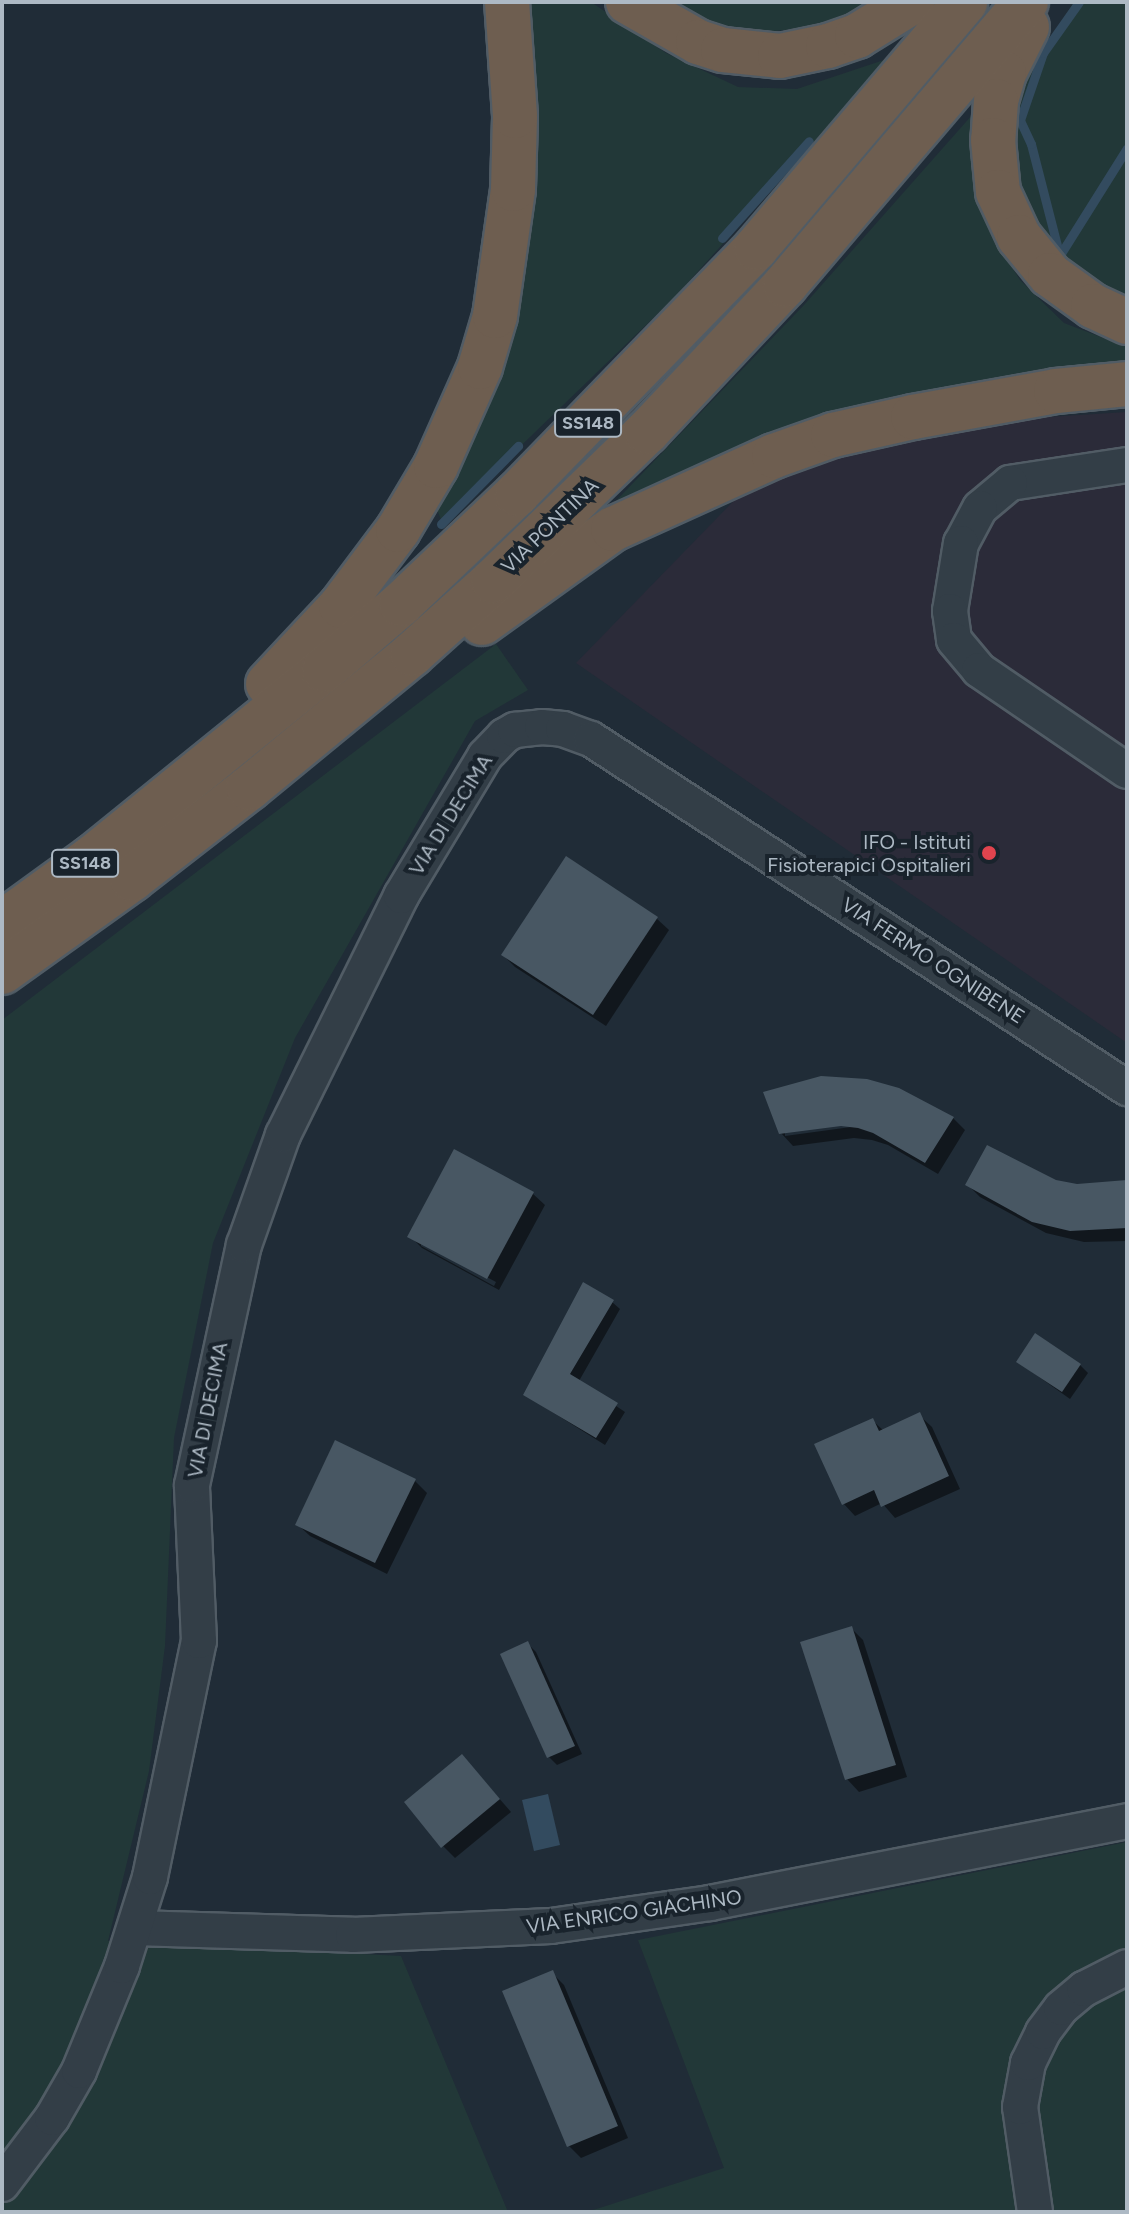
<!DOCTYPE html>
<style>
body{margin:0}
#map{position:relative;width:1129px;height:2214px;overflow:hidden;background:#202c37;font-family:Figtree,sans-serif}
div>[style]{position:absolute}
.medical>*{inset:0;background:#2b2b39}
.green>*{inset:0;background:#223838}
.water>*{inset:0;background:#334b5f}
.shadow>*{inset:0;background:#0007}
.stream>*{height:9px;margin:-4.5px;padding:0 4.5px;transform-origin:4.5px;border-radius:4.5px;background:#334b5f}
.building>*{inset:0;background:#485763}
.roads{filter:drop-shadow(2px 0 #515c65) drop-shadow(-2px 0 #515c65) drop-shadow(0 2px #515c65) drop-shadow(0 -2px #515c65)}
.minor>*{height:34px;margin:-17px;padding:0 17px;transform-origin:17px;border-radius:17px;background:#333e47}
.highway>*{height:44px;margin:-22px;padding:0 22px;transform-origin:22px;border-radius:22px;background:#6e5e50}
.dots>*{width:22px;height:22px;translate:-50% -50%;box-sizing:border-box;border:4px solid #19232c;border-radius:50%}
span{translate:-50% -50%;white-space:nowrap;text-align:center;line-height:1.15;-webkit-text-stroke:8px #19232c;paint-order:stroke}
.shield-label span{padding:2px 6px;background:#19232c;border:2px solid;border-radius:6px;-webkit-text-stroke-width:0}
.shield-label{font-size:18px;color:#adb9c4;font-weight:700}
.street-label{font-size:20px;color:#adb9c4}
.poi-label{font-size:20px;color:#adb9c4}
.right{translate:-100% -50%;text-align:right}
.frame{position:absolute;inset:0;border:4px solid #adb9c4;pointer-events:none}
</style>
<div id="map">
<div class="medical">
<div style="clip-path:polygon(1127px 412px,1127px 1043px,576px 663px,754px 480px,889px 441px,999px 420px)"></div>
</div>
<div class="green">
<div style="clip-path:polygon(517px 2px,591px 2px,666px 53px,738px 87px,797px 89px,890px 58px,674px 298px,442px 522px,434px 502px,486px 392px)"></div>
<div style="clip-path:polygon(668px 2px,867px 2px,843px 19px,809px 28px,737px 34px)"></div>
<div style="clip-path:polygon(1074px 2px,1127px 2px,1127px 310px,1054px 266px,1008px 169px,1011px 128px,1025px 78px)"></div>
<div style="clip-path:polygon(988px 97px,978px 187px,991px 234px,1020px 280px,1064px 323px,1127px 347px,1127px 369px,586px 532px,804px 305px)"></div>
<div style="clip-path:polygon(496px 644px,528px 690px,475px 721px,295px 1038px,213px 1243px,174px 1438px,165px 1646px,149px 1771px,108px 1941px,401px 1956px,508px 2212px,2px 2212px,2px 1020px)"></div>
<div style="clip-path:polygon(1127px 1842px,1127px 2212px,587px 2212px,724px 2168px,638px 1940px)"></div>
</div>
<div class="water">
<div style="clip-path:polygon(548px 1794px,560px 1845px,534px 1851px,522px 1800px)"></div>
</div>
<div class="shadow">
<div style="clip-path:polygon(656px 918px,669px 930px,606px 1026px,515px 967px,503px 955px)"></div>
<div style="clip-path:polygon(evenodd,821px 1078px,840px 1078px,898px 1090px,953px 1118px,965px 1130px,938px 1174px,888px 1145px,872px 1140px,854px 1138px,793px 1146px,781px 1133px,765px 1093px,821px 1078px,851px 1123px,851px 1127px,785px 1136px,785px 1132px,851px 1123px)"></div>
<div style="clip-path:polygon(1056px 1181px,1077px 1186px,1127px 1184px,1127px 1241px,1084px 1242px,1046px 1233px,980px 1197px,968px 1185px)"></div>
<div style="clip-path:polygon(evenodd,532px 1193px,545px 1205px,499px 1290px,422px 1248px,410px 1236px,532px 1193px,421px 1242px,496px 1282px,494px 1286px,421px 1246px,421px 1242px)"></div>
<div style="clip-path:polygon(612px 1302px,620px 1309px,579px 1381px,625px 1412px,605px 1445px,525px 1395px)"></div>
<div style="clip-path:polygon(1018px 1362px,1080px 1365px,1088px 1373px,1070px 1399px)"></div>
<div style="clip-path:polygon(919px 1415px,932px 1427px,960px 1489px,895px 1518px,882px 1503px,855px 1516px,843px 1503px,872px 1420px,884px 1431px)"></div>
<div style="clip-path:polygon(414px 1480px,427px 1493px,387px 1574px,310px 1536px,297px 1524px)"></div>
<div style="clip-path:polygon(851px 1628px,863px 1640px,907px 1777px,859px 1792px,847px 1779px)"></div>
<div style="clip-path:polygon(528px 1644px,536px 1652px,582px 1754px,557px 1765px,549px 1757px)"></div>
<div style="clip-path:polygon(462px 1756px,511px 1812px,455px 1858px,443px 1846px)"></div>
<div style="clip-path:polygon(552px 1973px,564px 1985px,628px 2138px,581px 2158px,569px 2146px)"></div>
</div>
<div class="stream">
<div style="left:722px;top:238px;width:130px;rotate:-48.1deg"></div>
<div style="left:1059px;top:253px;width:113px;rotate:-104.4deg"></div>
<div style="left:1031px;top:144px;width:26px;rotate:-115deg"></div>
<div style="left:1020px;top:120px;width:71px;rotate:-71.1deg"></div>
<div style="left:1043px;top:53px;width:62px;rotate:-54.8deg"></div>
<div style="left:1060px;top:255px;width:126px;rotate:-57.9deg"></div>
<div style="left:441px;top:524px;width:110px;rotate:-45.4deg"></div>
</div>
<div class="building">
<div style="clip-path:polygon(566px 856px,658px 917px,593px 1015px,501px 955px)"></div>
<div style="clip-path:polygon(821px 1076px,867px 1079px,899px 1088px,954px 1117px,925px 1163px,873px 1133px,858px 1128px,841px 1126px,779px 1134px,763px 1092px)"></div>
<div style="clip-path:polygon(987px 1145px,1056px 1180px,1077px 1184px,1127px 1180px,1127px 1228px,1070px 1231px,1032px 1222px,965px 1185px)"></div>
<div style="clip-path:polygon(454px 1149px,534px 1192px,487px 1279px,407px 1237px)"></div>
<div style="clip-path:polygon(583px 1282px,614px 1300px,570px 1374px,618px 1403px,596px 1438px,523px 1395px)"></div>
<div style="clip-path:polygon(1035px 1333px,1081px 1364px,1062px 1392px,1016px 1362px)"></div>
<div style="clip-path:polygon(920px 1412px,949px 1476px,881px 1507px,874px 1490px,842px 1505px,814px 1444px,873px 1418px,879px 1431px)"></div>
<div style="clip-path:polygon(335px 1440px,416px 1479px,375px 1563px,295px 1525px)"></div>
<div style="clip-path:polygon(852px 1626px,896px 1765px,845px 1780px,800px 1642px)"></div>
<div style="clip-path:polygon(528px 1641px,575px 1746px,547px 1758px,500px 1654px)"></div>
<div style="clip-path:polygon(462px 1754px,500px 1799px,441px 1848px,404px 1802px)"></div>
<div style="clip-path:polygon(553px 1970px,618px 2126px,567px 2147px,502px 1991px)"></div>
</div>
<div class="roads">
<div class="minor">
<div style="left:1127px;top:465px;width:118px;rotate:171.3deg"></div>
<div style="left:1010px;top:483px;width:39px;rotate:140deg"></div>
<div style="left:980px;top:508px;width:40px;rotate:118deg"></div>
<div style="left:961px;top:543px;width:69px;rotate:99.2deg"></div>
<div style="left:950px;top:611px;width:29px;rotate:82deg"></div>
<div style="left:954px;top:640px;width:39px;rotate:50deg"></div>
<div style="left:979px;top:670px;width:179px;rotate:34.3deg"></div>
<div style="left:135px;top:1928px;width:218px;rotate:1.8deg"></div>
<div style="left:353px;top:1935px;width:198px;rotate:-2.6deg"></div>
<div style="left:551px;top:1926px;width:161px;rotate:-8.2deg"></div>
<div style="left:710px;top:1903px;width:425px;rotate:-11.1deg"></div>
<div style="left:2px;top:2184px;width:83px;rotate:-52.9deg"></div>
<div style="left:52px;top:2118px;width:54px;rotate:-60.1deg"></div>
<div style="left:79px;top:2071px;width:113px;rotate:-67.7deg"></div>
<div style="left:122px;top:1966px;width:93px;rotate:-72.5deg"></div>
<div style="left:150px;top:1877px;width:241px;rotate:-78.3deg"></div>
<div style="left:199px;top:1641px;width:156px;rotate:-92.6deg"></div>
<div style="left:192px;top:1485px;width:246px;rotate:-77.8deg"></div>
<div style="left:244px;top:1245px;width:117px;rotate:-70.5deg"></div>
<div style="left:283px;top:1135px;width:267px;rotate:-63.7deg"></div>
<div style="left:401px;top:896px;width:163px;rotate:-59deg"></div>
<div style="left:485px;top:756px;width:28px;rotate:-46deg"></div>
<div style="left:504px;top:736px;width:13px;rotate:-29deg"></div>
<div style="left:515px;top:730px;width:27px;rotate:-6deg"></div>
<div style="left:542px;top:727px;width:21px;rotate:5deg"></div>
<div style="left:563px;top:729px;width:30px;rotate:20deg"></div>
<div style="left:591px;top:739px;width:640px;rotate:33.07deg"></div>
<div style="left:1035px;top:2212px;width:106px;rotate:-98.1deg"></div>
<div style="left:1020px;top:2107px;width:45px;rotate:-79.7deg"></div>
<div style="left:1028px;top:2063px;width:34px;rotate:-64deg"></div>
<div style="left:1043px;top:2032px;width:30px;rotate:-53deg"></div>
<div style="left:1061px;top:2008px;width:30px;rotate:-40deg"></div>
<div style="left:1084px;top:1989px;width:48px;rotate:-27.1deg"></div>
</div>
<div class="highway">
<div style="left:628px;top:2px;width:81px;rotate:29.7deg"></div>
<div style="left:698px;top:42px;width:26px;rotate:18deg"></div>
<div style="left:723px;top:50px;width:57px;rotate:6deg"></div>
<div style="left:780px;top:56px;width:49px;rotate:-11.8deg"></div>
<div style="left:828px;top:46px;width:31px;rotate:-19deg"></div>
<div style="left:857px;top:36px;width:65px;rotate:-31.7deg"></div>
<div style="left:1027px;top:27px;width:51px;rotate:116.6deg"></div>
<div style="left:1004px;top:73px;width:29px;rotate:106deg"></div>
<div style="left:996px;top:101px;width:39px;rotate:94deg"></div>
<div style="left:993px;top:140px;width:52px;rotate:84.5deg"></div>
<div style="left:998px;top:192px;width:50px;rotate:65deg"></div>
<div style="left:1019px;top:237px;width:49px;rotate:50.8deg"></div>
<div style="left:1050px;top:275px;width:53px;rotate:35.8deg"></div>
<div style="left:1093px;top:306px;width:38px;rotate:25deg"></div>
<div style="left:482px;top:623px;width:161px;rotate:-35.7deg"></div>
<div style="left:613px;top:529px;width:177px;rotate:-24.4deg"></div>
<div style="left:774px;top:456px;width:63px;rotate:-19.6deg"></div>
<div style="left:833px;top:435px;width:82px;rotate:-12.7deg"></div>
<div style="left:913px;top:417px;width:145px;rotate:-10.3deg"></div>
<div style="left:1056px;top:391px;width:71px;rotate:-5.6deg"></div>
<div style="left:268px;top:684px;width:107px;rotate:-46.9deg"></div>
<div style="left:341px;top:606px;width:95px;rotate:-53.1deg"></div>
<div style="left:398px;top:530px;width:74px;rotate:-59.3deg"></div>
<div style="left:436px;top:466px;width:108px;rotate:-66deg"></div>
<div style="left:480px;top:367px;width:53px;rotate:-73.6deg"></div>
<div style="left:495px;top:316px;width:128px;rotate:-81.9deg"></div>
<div style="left:513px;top:189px;width:73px;rotate:-88.4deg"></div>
<div style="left:515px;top:116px;width:114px;rotate:-94deg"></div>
<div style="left:2px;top:923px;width:112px;rotate:-36deg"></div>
<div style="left:93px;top:857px;width:297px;rotate:-39deg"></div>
<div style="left:324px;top:670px;width:101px;rotate:-40.6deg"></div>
<div style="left:401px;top:604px;width:160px;rotate:-43.5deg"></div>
<div style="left:517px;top:494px;width:343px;rotate:-45.8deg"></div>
<div style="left:756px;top:248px;width:323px;rotate:-49.6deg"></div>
<div style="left:2px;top:972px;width:160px;rotate:-35.6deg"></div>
<div style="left:132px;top:879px;width:148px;rotate:-37.9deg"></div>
<div style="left:249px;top:788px;width:211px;rotate:-39.4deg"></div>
<div style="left:412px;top:654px;width:109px;rotate:-42deg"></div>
<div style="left:493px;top:581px;width:214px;rotate:-44.1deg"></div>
<div style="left:647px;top:432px;width:202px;rotate:-46.8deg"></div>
<div style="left:785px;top:285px;width:372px;rotate:-49.6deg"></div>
</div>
</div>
<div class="dots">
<div style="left:989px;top:853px;background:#e0444e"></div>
</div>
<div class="shield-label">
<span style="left:588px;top:423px">SS148</span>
<span style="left:85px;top:863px">SS148</span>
</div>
<div class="street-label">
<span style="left:550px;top:526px;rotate:-44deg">VIA PONTINA</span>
<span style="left:451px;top:815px;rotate:-58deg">VIA DI DECIMA</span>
<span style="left:933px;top:961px;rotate:33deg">VIA FERMO OGNIBENE</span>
<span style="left:208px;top:1410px;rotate:-79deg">VIA DI DECIMA</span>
<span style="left:634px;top:1912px;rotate:-8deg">VIA ENRICO GIACHINO</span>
</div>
<div class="poi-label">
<span class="right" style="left:971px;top:854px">IFO - Istituti<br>Fisioterapici Ospitalieri</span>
</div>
<div class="frame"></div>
</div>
